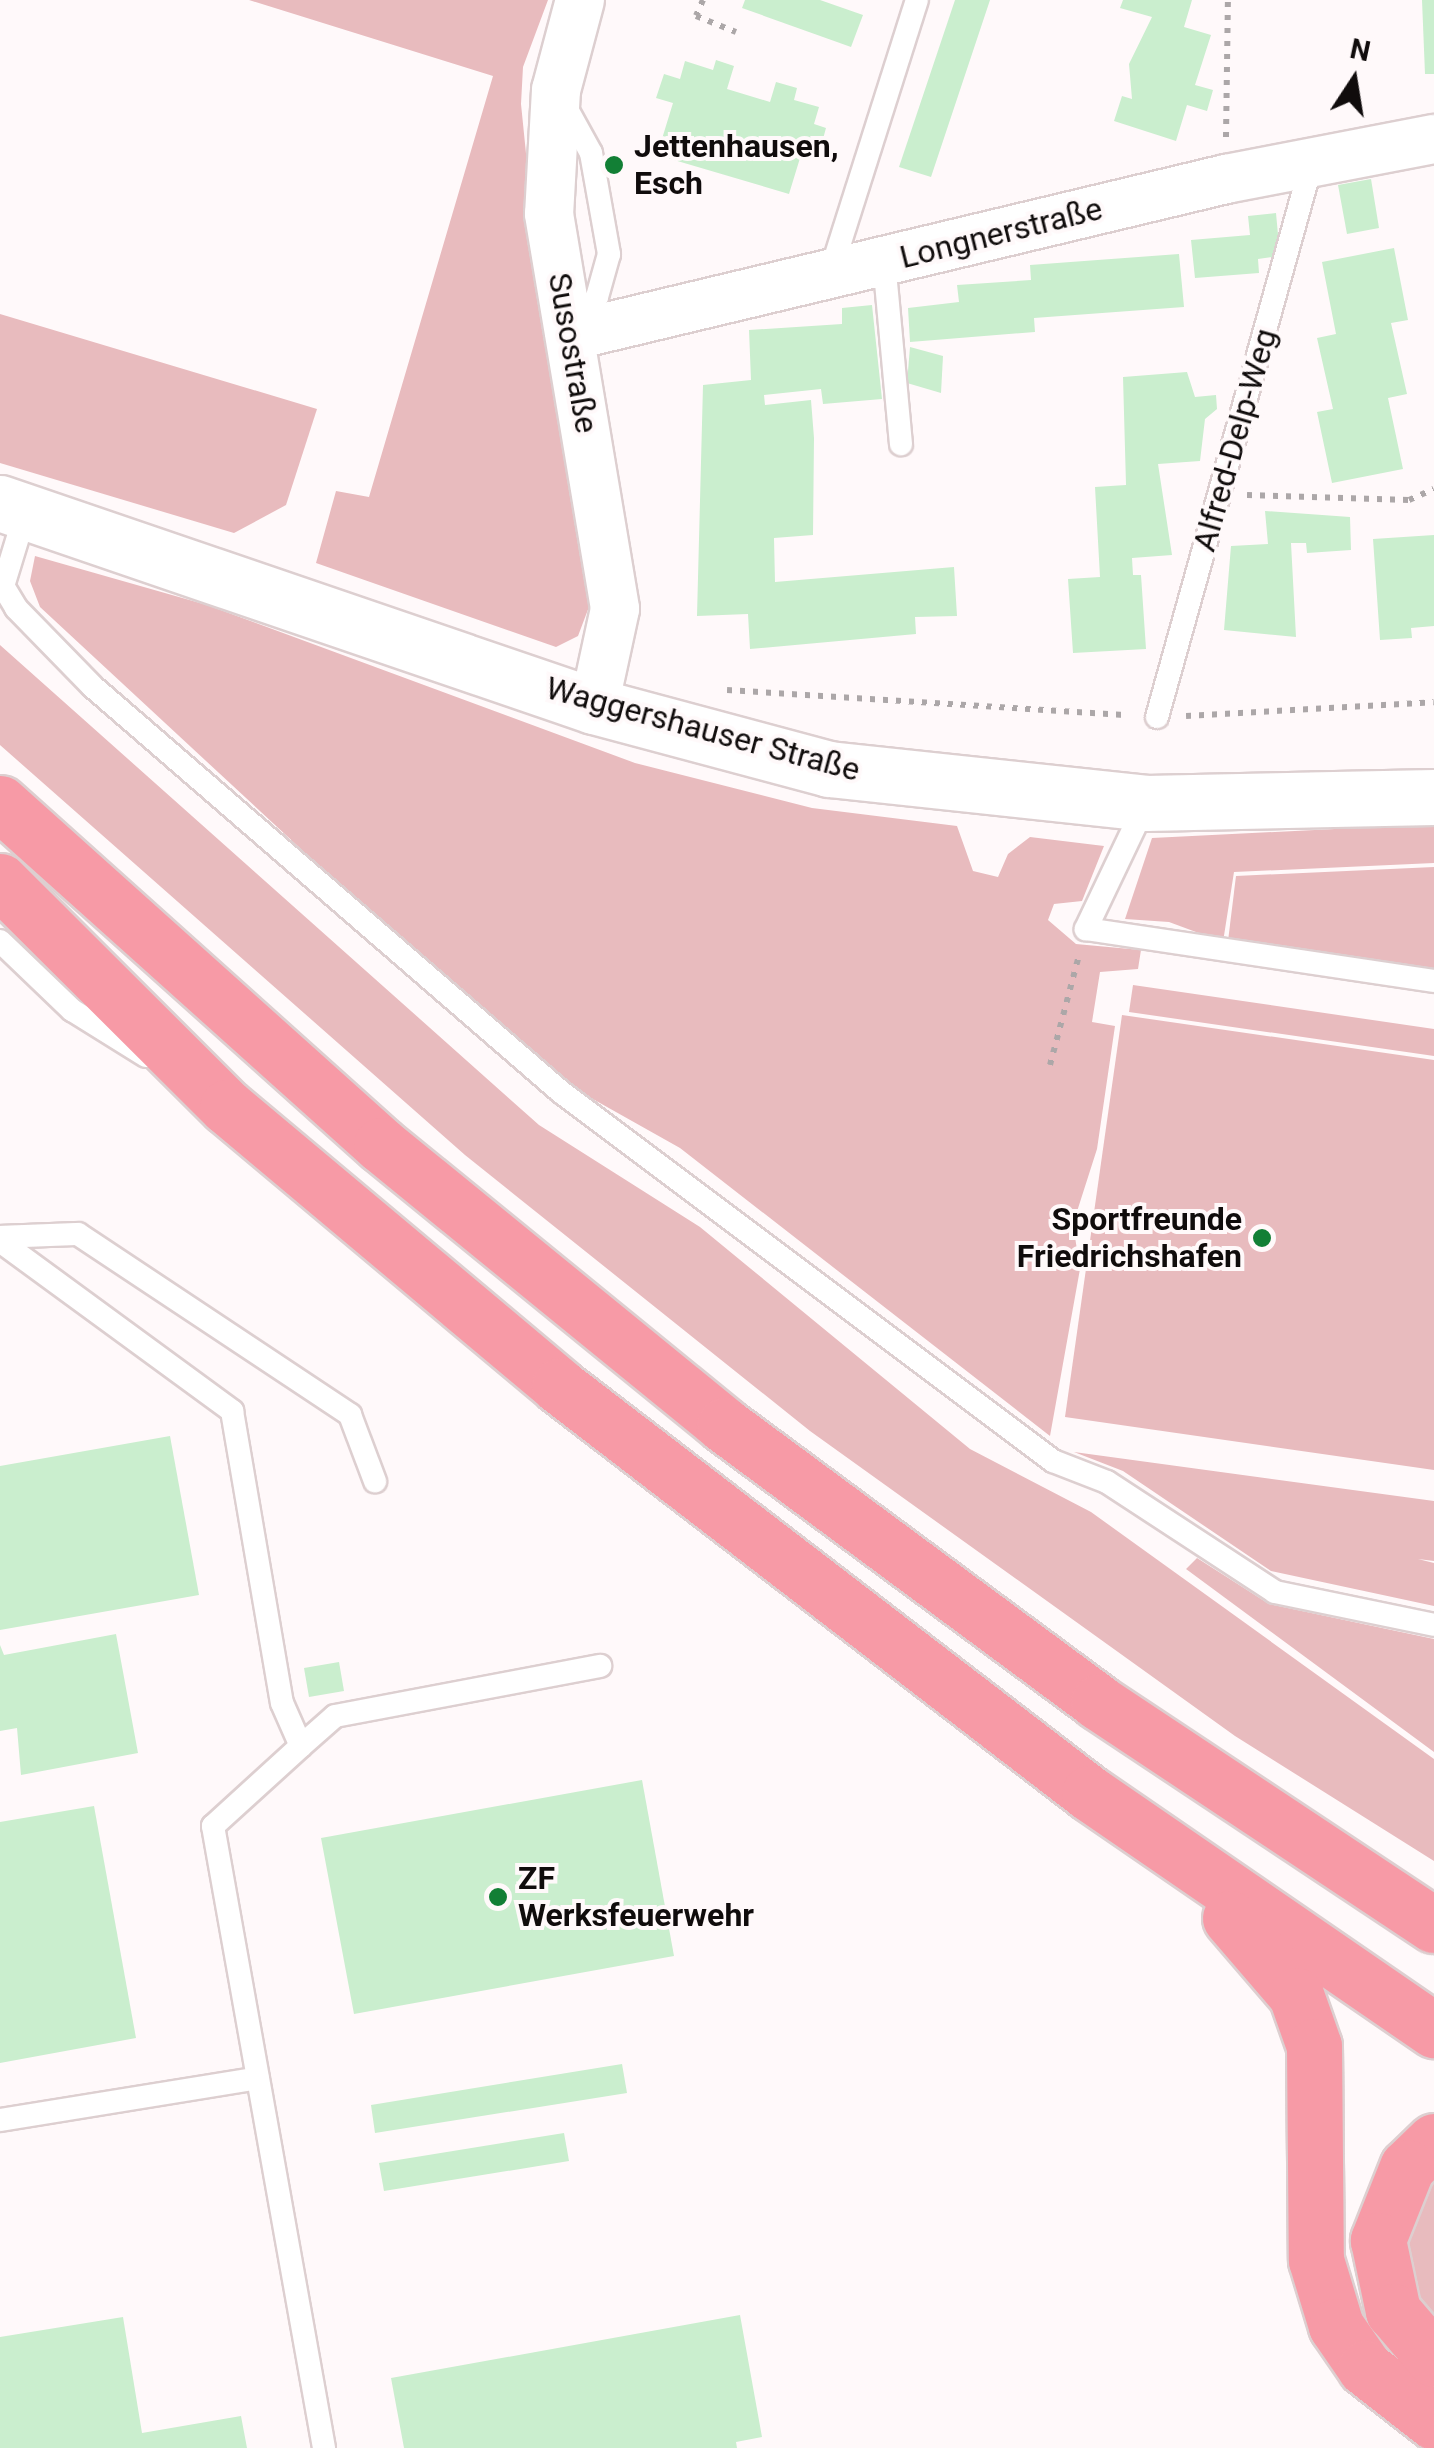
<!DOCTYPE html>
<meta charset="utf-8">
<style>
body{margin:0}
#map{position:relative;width:1434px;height:2448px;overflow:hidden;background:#fff9fa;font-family:Roboto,sans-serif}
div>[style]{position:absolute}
.green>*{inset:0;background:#e8bbbe}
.building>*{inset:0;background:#caeece}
.path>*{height:6px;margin-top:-3px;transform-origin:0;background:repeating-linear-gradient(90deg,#aca7a8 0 5px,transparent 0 13px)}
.roads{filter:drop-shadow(2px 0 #ddcfd0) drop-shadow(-2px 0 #ddcfd0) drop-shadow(0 2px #ddcfd0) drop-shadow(0 -2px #ddcfd0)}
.service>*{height:22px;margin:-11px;padding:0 11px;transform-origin:11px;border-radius:11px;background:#fff}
.minor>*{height:48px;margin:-24px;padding:0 24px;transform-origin:24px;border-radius:24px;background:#fff}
.tertiary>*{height:55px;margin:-27.5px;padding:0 27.5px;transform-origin:27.5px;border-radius:27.5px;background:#fff}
.trunk>*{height:55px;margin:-27.5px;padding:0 27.5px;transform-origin:27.5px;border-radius:27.5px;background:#f79aa6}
.dots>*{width:28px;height:28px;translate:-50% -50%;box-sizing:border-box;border:5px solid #fff9fa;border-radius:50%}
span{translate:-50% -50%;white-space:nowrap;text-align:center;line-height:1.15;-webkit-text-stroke:8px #fff9fa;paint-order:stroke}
.poi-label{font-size:32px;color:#100c0c;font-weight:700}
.left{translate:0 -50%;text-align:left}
.right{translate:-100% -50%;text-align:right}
.street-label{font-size:32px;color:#100c0c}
.north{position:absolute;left:1304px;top:30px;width:100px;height:100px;-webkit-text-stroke:8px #fff9fa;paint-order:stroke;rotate:12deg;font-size:28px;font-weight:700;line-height:40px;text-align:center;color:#100c0c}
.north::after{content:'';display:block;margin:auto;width:35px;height:45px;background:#100c0c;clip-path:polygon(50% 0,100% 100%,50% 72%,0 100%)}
</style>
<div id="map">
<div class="green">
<div style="clip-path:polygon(249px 0,548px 0,523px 67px,521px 104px,544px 331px,592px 599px,578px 636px,556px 647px,316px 563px,336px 491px,369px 497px,493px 76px)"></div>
<div style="clip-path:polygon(0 314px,317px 409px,286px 505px,234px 533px,0 463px)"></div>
<div style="clip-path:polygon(35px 556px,207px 605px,635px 763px,812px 808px,957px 826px,973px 871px,998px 877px,1008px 854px,1030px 837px,1104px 846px,1082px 901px,1054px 904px,1048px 920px,1076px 944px,1141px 950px,1138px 969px,1100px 972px,1092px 1022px,1115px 1026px,1097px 1149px,1073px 1224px,1080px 1269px,1050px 1436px,680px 1148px,575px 1089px,371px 914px,40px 607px,30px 581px)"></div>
<div style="clip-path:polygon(0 645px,539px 1125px,700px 1227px,970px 1449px,1091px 1512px,1434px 1759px,1434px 1861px,1235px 1736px,810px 1431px,465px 1155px,0 745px)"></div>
<div style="clip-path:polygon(1434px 824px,1434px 863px,1234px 872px,1223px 942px,1169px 922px,1125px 919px,1152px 838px)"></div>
<div style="clip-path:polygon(1434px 867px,1434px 970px,1228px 941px,1236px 876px)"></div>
<div style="clip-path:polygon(1133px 985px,1434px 1029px,1434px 1056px,1129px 1012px)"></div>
<div style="clip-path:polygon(1122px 1015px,1434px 1060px,1434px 1470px,1065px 1417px)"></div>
<div style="clip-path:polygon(1074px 1452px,1434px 1501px,1434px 1561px,1418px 1559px,1434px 1563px,1434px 1606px,1271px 1571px,1123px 1471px)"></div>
<div style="clip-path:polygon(1197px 1558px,1269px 1604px,1434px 1639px,1434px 1752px,1186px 1569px)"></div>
<div style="clip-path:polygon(1434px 2177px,1434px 2323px,1409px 2302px,1405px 2234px)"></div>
</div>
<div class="building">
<div style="clip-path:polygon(745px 0,820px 0,863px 15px,851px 47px,742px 8px)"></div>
<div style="clip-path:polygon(955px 0,990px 0,931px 177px,899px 167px)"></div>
<div style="clip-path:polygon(1123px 0,1192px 0,1184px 27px,1211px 35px,1195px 85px,1213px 90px,1207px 111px,1187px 105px,1176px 141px,1114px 121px,1122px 96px,1132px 99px,1129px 64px,1152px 17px,1120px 8px)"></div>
<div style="clip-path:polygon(1422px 0,1434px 0,1434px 74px,1425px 74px)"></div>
<div style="clip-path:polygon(716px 60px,734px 66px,727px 89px,770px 102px,776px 82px,797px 88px,794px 100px,819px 107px,814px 124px,826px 128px,820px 150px,804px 145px,789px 194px,657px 155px,673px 103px,656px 98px,664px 74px,680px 79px,685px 61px,713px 70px)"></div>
<div style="clip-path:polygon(1371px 179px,1379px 228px,1347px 234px,1338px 185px)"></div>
<div style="clip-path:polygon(1276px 213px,1280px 256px,1258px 259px,1259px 273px,1195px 278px,1191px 240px,1250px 235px,1248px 216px)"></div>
<div style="clip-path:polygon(1394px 248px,1408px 320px,1391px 323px,1407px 394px,1388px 398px,1403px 469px,1332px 483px,1317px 412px,1333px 409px,1317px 338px,1336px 334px,1322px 262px)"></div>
<div style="clip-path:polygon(1179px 254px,1184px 307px,1034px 318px,1035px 332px,910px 342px,908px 308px,959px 302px,957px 285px,1031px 280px,1030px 265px)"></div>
<div style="clip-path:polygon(872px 305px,882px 399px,823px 404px,821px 389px,764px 395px,765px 405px,811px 400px,814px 438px,813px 535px,774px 538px,775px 582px,954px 567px,957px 616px,915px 617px,916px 634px,750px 649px,748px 614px,697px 616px,703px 385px,751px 380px,749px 330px,842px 324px,842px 308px)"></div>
<div style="clip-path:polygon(910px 347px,943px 356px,941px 393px,907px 383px)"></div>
<div style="clip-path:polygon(1187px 372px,1195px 397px,1216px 395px,1217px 409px,1205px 419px,1200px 461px,1158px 464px,1172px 555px,1132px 558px,1133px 575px,1141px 575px,1146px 649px,1073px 653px,1068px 579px,1100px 577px,1095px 487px,1126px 485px,1123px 377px)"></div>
<div style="clip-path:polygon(1265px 511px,1350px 517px,1351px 550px,1307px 553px,1306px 543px,1291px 543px,1296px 637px,1224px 630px,1231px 546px,1268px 544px)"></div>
<div style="clip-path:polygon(1434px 535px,1434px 626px,1411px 628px,1412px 638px,1380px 640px,1373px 539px)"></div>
<div style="clip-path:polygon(170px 1436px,199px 1595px,0 1630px,0 1466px)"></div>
<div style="clip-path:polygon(116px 1634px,138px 1753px,21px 1775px,17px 1728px,0 1731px,0 1645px,4px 1655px)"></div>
<div style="clip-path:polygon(339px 1662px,344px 1691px,309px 1697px,304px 1668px)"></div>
<div style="clip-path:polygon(642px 1780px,674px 1956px,354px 2014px,321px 1838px)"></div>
<div style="clip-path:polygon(94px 1806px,136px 2038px,0 2063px,0 1822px)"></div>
<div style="clip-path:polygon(622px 2064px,627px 2093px,375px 2133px,371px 2105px)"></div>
<div style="clip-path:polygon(564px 2133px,569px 2161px,384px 2191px,379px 2163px)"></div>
<div style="clip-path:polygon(740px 2315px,762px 2437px,736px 2442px,737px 2448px,404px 2448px,391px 2378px)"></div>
<div style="clip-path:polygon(123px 2317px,142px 2433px,241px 2416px,247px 2448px,0 2448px,0 2337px)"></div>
</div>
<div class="path">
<div style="left:703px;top:0;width:17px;rotate:114deg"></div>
<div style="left:696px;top:16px;width:43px;rotate:21.8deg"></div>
<div style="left:1226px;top:137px;width:137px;rotate:-89.2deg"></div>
<div style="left:1247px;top:495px;width:162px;rotate:1.8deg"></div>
<div style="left:1409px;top:500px;width:27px;rotate:-24deg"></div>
<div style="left:727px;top:690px;width:402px;rotate:3.6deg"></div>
<div style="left:1186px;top:716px;width:248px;rotate:-3.2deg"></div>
<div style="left:1050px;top:1065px;width:114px;rotate:-75.2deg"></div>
</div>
<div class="roads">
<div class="service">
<div style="left:563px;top:102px;width:58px;rotate:61.2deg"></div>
<div style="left:591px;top:153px;width:103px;rotate:79.9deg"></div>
<div style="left:609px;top:254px;width:45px;rotate:105.6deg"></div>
<div style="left:597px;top:297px;width:42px;rotate:124.4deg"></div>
<div style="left:884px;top:261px;width:184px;rotate:84.7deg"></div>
<div style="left:830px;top:274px;width:287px;rotate:-72.4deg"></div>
<div style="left:26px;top:511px;width:78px;rotate:107deg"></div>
<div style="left:3px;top:586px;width:26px;rotate:59deg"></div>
<div style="left:16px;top:608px;width:109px;rotate:45.7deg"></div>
<div style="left:92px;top:686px;width:620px;rotate:40.88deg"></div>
<div style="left:561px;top:1092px;width:615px;rotate:36.87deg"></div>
<div style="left:1053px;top:1461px;width:58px;rotate:21.3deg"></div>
<div style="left:1107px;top:1482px;width:201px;rotate:33.2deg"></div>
<div style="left:1275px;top:1592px;width:162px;rotate:11.7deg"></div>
<div style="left:1157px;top:717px;width:576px;rotate:-74.4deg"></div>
<div style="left:1146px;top:803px;width:140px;rotate:115.5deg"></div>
<div style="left:1086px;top:929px;width:352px;rotate:8.5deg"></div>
<div style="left:0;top:941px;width:100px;rotate:43.8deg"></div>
<div style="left:72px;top:1010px;width:87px;rotate:31.9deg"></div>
<div style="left:0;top:1237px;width:78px;rotate:-2.2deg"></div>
<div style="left:78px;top:1234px;width:327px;rotate:33.6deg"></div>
<div style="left:350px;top:1415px;width:71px;rotate:69.3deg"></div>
<div style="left:0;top:1241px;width:288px;rotate:36.2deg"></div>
<div style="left:232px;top:1411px;width:296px;rotate:80.3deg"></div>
<div style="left:282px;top:1703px;width:47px;rotate:66.2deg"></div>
<div style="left:301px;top:1746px;width:119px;rotate:137.7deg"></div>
<div style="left:213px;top:1826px;width:632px;rotate:79.88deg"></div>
<div style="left:301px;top:1746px;width:45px;rotate:-41.4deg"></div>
<div style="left:335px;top:1716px;width:270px;rotate:-10.7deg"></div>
<div style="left:0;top:2120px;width:261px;rotate:-9.2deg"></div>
</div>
<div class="minor">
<div style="left:580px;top:0;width:93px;rotate:104.9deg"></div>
<div style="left:556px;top:90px;width:124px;rotate:93.2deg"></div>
<div style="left:549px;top:214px;width:400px;rotate:80.5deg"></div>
<div style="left:615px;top:609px;width:99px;rotate:102.2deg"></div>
<div style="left:570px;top:336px;width:675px;rotate:-13.46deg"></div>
<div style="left:1226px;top:179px;width:212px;rotate:-10.9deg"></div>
</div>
<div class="tertiary">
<div style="left:0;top:503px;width:628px;rotate:18.87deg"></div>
<div style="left:594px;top:706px;width:243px;rotate:15deg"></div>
<div style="left:829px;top:769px;width:319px;rotate:6.1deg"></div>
<div style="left:1146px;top:803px;width:288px;rotate:-1.2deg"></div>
</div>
<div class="trunk">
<div style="left:0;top:803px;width:512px;rotate:41.91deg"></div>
<div style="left:381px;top:1145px;width:443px;rotate:39.2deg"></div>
<div style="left:724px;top:1425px;width:465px;rotate:36.5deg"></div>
<div style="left:1098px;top:1702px;width:403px;rotate:33.6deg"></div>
<div style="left:0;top:881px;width:320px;rotate:44.9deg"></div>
<div style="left:227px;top:1107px;width:434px;rotate:40deg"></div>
<div style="left:559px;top:1386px;width:668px;rotate:37.52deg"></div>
<div style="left:1089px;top:1793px;width:419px;rotate:34.5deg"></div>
<div style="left:1230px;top:1918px;width:101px;rotate:49.4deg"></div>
<div style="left:1296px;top:1995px;width:54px;rotate:70.6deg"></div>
<div style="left:1314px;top:2046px;width:214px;rotate:89.5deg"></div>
<div style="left:1316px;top:2260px;width:69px;rotate:73.1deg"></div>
<div style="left:1336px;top:2326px;width:51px;rotate:55.4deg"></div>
<div style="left:1365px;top:2368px;width:88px;rotate:38deg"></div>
<div style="left:1434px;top:2141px;width:37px;rotate:136deg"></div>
<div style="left:1407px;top:2167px;width:79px;rotate:111.7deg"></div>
<div style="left:1378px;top:2240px;width:73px;rotate:78.1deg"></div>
<div style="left:1393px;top:2311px;width:63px;rotate:49.5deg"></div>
</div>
</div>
<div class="dots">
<div style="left:614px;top:165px;background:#127f35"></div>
<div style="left:1262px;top:1238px;background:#127f35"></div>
<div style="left:498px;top:1897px;background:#127f35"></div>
</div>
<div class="poi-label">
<span class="left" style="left:634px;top:165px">Jettenhausen,<br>Esch</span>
<span class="right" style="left:1242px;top:1238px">Sportfreunde<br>Friedrichshafen</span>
<span class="left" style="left:518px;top:1897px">ZF<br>Werksfeuerwehr</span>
</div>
<div class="street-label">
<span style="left:1001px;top:233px;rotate:-14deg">Longnerstraße</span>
<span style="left:573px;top:353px;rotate:80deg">Susostraße</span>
<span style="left:1235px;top:440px;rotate:-74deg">Alfred-Delp-Weg</span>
<span style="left:703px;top:729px;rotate:15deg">Waggershauser Straße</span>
</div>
<div class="north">N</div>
</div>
